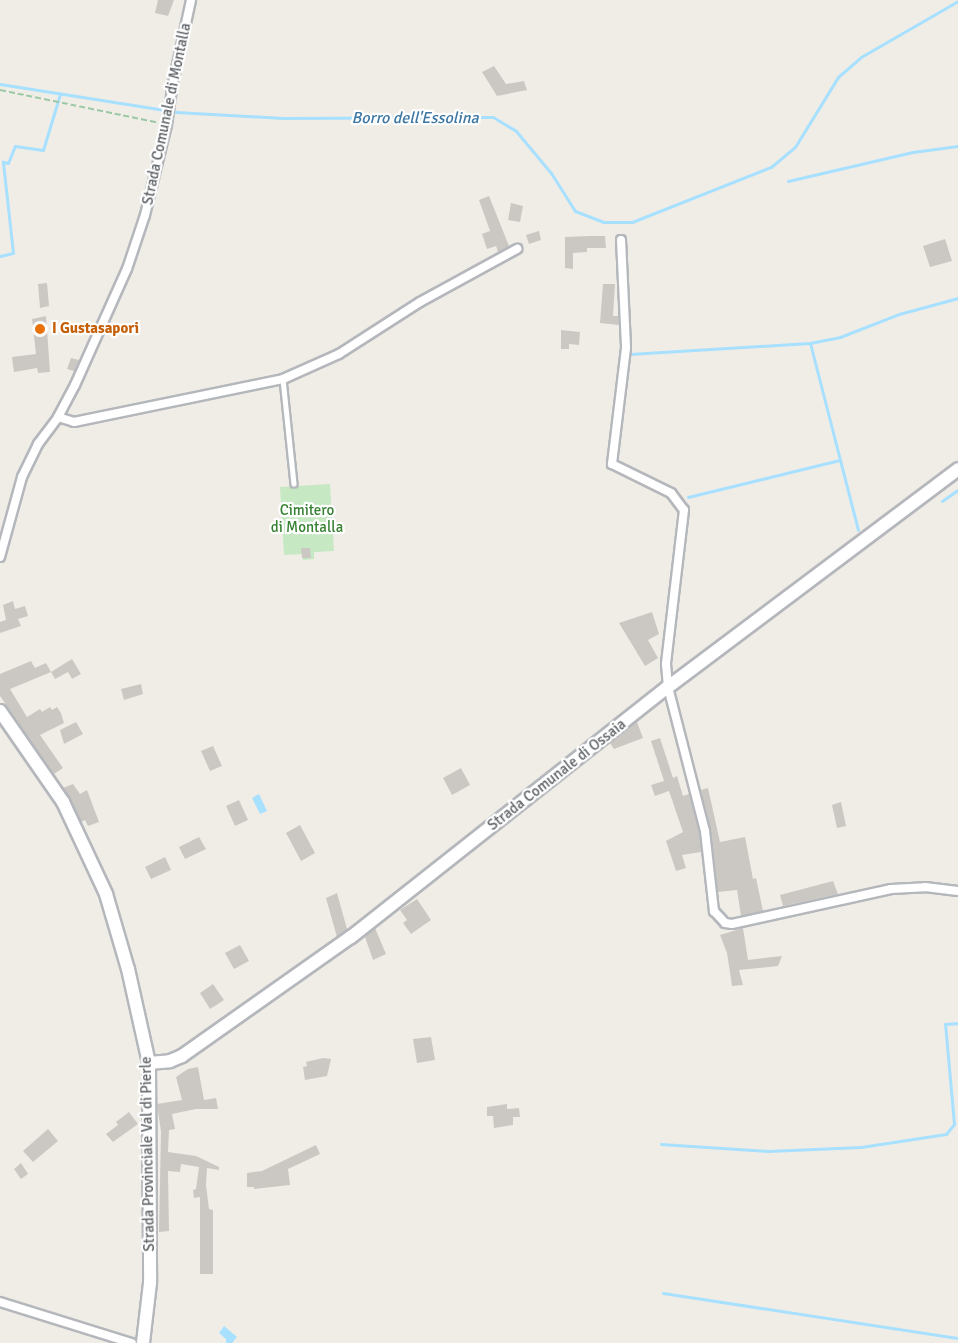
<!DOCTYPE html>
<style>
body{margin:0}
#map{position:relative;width:958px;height:1343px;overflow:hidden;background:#f0ede7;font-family:Signika,sans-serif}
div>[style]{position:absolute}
.green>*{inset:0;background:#c6e8c3}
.water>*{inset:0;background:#a8e0ff}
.stream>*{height:3px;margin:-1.5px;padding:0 1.5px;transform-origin:1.5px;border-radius:1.5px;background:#a8e0ff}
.building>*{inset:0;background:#cbc8c3}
.path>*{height:2px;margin-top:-1px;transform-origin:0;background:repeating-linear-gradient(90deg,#9cc9a5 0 6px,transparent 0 9px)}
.roads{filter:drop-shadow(2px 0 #b4b7bb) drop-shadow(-2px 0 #b4b7bb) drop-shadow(0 2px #b4b7bb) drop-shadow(0 -2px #b4b7bb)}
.lane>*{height:4.5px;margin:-2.25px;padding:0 2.25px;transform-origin:2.25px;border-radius:2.25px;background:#fff}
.street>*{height:8px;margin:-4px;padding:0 4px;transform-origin:4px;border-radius:4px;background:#fff}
.secondary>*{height:12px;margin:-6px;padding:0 6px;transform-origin:6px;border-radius:6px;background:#fff}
.dots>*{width:16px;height:16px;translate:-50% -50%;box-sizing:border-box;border:3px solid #fff;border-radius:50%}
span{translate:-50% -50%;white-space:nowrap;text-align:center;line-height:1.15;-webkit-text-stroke:4.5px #fff;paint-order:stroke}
.street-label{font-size:15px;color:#5e6367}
.food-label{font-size:15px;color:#c56008;font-weight:700}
.left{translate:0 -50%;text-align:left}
.park-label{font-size:15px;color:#368132}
.water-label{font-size:16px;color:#3c76a2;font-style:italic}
</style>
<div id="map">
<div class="green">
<div style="clip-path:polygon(330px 484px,334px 551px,314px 552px,314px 559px,303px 560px,302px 554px,284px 555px,280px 487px)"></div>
</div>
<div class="water">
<div style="clip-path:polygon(259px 794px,267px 811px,260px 814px,252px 798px)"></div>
<div style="clip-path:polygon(224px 1326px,237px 1337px,232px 1343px,226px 1343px,226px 1339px,219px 1333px)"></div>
</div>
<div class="stream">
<div style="left:0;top:84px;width:178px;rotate:9deg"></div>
<div style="left:176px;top:112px;width:107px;rotate:3.2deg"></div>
<div style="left:283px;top:118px;width:210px;rotate:-0.3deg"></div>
<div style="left:493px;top:117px;width:27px;rotate:31deg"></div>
<div style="left:516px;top:131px;width:55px;rotate:50.2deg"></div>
<div style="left:551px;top:173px;width:45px;rotate:57.7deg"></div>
<div style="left:575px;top:211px;width:30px;rotate:21deg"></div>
<div style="left:603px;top:222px;width:29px"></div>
<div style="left:632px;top:222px;width:149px;rotate:-21.6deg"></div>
<div style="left:771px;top:167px;width:31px;rotate:-40deg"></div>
<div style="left:795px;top:147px;width:82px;rotate:-58.4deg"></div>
<div style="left:838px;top:77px;width:30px;rotate:-41deg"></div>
<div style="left:861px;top:57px;width:112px;rotate:-30deg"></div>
<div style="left:788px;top:181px;width:128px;rotate:-13.1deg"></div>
<div style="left:913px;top:152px;width:45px;rotate:-7.6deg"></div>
<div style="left:0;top:256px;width:13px;rotate:-13deg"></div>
<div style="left:13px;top:253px;width:92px;rotate:-96.3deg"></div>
<div style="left:3px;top:162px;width:5px;rotate:11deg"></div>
<div style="left:8px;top:163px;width:18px;rotate:-68deg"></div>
<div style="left:15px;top:146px;width:28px;rotate:8deg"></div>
<div style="left:43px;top:150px;width:59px;rotate:-73.1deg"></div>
<div style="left:810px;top:343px;width:193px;rotate:75.6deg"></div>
<div style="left:630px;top:354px;width:180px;rotate:-3.5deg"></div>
<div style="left:810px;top:343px;width:31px;rotate:-11deg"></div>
<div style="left:840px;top:337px;width:63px;rotate:-21.3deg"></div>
<div style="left:899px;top:314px;width:61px;rotate:-15.2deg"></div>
<div style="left:688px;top:497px;width:156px;rotate:-13.7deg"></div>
<div style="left:942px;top:501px;width:19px;rotate:-35deg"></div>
<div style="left:661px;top:1144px;width:107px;rotate:3.7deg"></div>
<div style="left:768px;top:1151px;width:93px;rotate:-2.5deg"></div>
<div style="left:861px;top:1147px;width:86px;rotate:-8.7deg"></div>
<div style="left:946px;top:1134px;width:13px;rotate:-51deg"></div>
<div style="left:954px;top:1124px;width:100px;rotate:-95.1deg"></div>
<div style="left:945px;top:1024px;width:13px;rotate:-4deg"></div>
<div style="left:663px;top:1293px;width:298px;rotate:8.7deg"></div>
</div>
<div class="building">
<div style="clip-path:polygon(158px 0,174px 0,168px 16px,155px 13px)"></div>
<div style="clip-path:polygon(494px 66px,506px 84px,524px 81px,527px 90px,497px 96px,482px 72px)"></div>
<div style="clip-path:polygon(489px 196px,509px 246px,498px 252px,496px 246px,487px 249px,482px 234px,490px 231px,479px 200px)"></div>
<div style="clip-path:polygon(511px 203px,523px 206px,520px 222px,508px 220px)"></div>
<div style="clip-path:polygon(539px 231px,541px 240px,529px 244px,526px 235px)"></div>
<div style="clip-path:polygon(589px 236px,605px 236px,606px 248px,587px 248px,587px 252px,573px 253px,573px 269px,565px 268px,565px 237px)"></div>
<div style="clip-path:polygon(945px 239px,952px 261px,930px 267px,923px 246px)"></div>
<div style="clip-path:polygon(47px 283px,49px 306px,40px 308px,38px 284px)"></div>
<div style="clip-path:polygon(603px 284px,615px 284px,613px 316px,618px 316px,619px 325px,600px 323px)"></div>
<div style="clip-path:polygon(46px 316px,50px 372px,38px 373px,37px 368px,14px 372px,12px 357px,36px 354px,32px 319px)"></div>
<div style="clip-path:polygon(561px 330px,580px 332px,579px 345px,569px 344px,569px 349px,561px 349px)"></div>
<div style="clip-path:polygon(71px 358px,79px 360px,74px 371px,67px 369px)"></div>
<div style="clip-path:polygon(301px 548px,310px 548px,311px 558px,302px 558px)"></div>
<div style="clip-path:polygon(13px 601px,15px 609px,25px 606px,28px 616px,18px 619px,21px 626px,0 633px,0 622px,6px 620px,3px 605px)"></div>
<div style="clip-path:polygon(652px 612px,659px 634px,648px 640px,658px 658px,645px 666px,619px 623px)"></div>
<div style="clip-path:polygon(72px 659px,81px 674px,72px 679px,68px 672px,55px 679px,51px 672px)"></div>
<div style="clip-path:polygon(31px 661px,35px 668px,46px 663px,51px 672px,10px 689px,27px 717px,40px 709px,42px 712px,50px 707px,52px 710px,57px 707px,61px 713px,64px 723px,40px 735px,63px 768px,54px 774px,0 696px,0 674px)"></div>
<div style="clip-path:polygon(141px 684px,143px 694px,124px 700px,121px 689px)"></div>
<div style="clip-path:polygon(76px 722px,83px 734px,64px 744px,60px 730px)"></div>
<div style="clip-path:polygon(637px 722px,643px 738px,614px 749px,610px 743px)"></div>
<div style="clip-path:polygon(660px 738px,673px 778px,677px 776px,683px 796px,689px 794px,699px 832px,701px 852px,682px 855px,686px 868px,676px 871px,666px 841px,683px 832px,669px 791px,655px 796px,651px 785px,664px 781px,651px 741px)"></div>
<div style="clip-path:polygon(213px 746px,222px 766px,210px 771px,201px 751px)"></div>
<div style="clip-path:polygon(461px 768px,470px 785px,452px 795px,443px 778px)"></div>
<div style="clip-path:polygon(73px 784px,80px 794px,87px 790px,99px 822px,88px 826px,85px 820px,81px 822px,63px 788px)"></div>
<div style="clip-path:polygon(708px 788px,720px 842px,745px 837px,753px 879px,756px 878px,763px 911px,741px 916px,737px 890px,718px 892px,711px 830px,701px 790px)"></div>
<div style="clip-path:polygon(239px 800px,248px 820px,235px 826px,226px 806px)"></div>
<div style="clip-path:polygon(841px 802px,846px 826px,837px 828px,832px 805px)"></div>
<div style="clip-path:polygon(300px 825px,315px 853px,301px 861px,286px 833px)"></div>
<div style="clip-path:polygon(199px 837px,206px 849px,185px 859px,179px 847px)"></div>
<div style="clip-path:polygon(165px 857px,171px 870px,151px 879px,145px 867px)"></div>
<div style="clip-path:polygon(833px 881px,838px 894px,783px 906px,780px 895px)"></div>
<div style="clip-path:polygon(337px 893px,347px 929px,337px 937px,326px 898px)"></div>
<div style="clip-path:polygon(417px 899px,431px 920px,411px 934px,403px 923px,407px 920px,400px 910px)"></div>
<div style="clip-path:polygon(375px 928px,386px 954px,373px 960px,365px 937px)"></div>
<div style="clip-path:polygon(743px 928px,748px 960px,782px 956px,778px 966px,739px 970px,743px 985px,732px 986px,727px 953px,720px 935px)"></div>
<div style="clip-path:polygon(240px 945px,249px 961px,234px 969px,225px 953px)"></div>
<div style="clip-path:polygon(213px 984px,224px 1000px,210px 1009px,200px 993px)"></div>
<div style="clip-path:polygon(431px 1037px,435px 1060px,417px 1063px,413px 1039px)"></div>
<div style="clip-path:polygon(323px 1058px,331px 1059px,327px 1076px,305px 1080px,303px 1067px,307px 1066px,306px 1062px)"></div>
<div style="clip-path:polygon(198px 1067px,204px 1100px,216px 1098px,218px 1109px,196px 1109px,172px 1114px,175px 1129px,169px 1130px,168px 1152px,196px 1156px,219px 1167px,219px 1170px,207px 1168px,206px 1185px,209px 1209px,213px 1210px,213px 1274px,200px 1274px,200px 1197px,194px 1198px,193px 1190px,196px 1189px,199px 1167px,181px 1164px,180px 1172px,168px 1171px,169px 1231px,159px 1232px,161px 1132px,157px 1104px,182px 1100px,176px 1077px,188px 1069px)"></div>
<div style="clip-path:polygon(507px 1104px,507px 1109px,519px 1108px,520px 1117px,513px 1117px,513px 1125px,494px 1128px,493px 1116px,487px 1116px,487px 1107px)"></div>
<div style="clip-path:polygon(129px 1112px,138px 1124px,113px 1142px,106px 1134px,118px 1125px,116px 1122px)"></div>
<div style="clip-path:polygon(48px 1129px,58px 1141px,33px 1162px,23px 1151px)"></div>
<div style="clip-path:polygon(316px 1145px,320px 1154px,288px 1169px,290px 1185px,254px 1189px,254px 1187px,247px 1187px,247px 1173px,262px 1171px)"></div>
<div style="clip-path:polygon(21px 1163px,28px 1174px,21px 1179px,14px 1169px)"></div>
</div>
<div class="path">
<div style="left:0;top:90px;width:162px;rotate:11.7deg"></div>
</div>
<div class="roads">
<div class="lane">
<div style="left:283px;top:379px;width:105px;rotate:84deg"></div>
</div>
<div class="street">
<div style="left:621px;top:240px;width:108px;rotate:87.3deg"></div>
<div style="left:626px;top:348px;width:117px;rotate:96.9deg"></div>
<div style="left:612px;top:464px;width:66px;rotate:26.2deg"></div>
<div style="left:671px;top:493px;width:21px;rotate:53deg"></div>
<div style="left:684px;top:510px;width:155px;rotate:96.7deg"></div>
<div style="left:666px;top:664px;width:23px;rotate:85deg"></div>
<div style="left:668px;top:687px;width:149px;rotate:75.6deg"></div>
<div style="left:705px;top:831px;width:81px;rotate:83.6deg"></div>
<div style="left:714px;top:911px;width:16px;rotate:47deg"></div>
<div style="left:725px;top:923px;width:7px;rotate:8deg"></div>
<div style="left:732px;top:924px;width:163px;rotate:-12.4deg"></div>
<div style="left:891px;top:889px;width:34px;rotate:-3deg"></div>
<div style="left:925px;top:887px;width:33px;rotate:7deg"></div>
<div style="left:58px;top:417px;width:17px;rotate:17deg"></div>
<div style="left:74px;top:422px;width:213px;rotate:-11.6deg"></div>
<div style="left:283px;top:379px;width:61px;rotate:-24.1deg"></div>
<div style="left:339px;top:354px;width:96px;rotate:-32.7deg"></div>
<div style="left:420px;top:302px;width:111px;rotate:-28.7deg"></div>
<div style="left:0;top:557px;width:83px;rotate:-74.6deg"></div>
<div style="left:22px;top:477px;width:37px;rotate:-64deg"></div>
<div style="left:38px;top:444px;width:34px;rotate:-53deg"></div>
<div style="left:58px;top:417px;width:36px;rotate:-62deg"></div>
<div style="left:75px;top:385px;width:127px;rotate:-65.9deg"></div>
<div style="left:127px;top:269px;width:57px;rotate:-71.6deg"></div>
<div style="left:145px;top:215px;width:93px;rotate:-76.3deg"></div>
<div style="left:167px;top:125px;width:37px;rotate:-82deg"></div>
<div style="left:172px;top:88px;width:90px;rotate:-77.8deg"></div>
<div style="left:0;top:1302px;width:138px;rotate:17.3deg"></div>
</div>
<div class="secondary">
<div style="left:0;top:711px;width:111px;rotate:55.3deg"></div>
<div style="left:63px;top:802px;width:102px;rotate:64.9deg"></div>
<div style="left:106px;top:894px;width:78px;rotate:73.7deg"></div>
<div style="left:128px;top:969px;width:96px;rotate:77.4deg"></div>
<div style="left:149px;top:1063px;width:220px;rotate:89.7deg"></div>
<div style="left:150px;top:1283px;width:60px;rotate:96.7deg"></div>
<div style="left:149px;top:1063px;width:21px;rotate:-5deg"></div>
<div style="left:170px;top:1061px;width:13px;rotate:-23deg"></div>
<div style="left:182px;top:1056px;width:207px;rotate:-35.2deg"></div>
<div style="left:351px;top:937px;width:404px;rotate:-38.3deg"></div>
<div style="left:668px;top:687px;width:363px;rotate:-36.9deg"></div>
</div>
</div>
<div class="dots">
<div style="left:40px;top:329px;background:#e8710a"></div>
</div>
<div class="street-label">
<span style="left:167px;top:114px;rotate:-78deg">Strada Comunale di Montalla</span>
<span style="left:557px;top:775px;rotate:-38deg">Strada Comunale di Ossaia</span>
<span style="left:148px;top:1154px;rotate:-91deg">Strada Provinciale Val di Pierle</span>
</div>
<div class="food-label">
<span class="left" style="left:52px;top:329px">I Gustasapori</span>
</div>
<div class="park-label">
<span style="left:307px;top:519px">Cimitero<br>di Montalla</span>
</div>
<div class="water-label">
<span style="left:415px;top:118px">Borro dell'Essolina</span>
</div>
</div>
